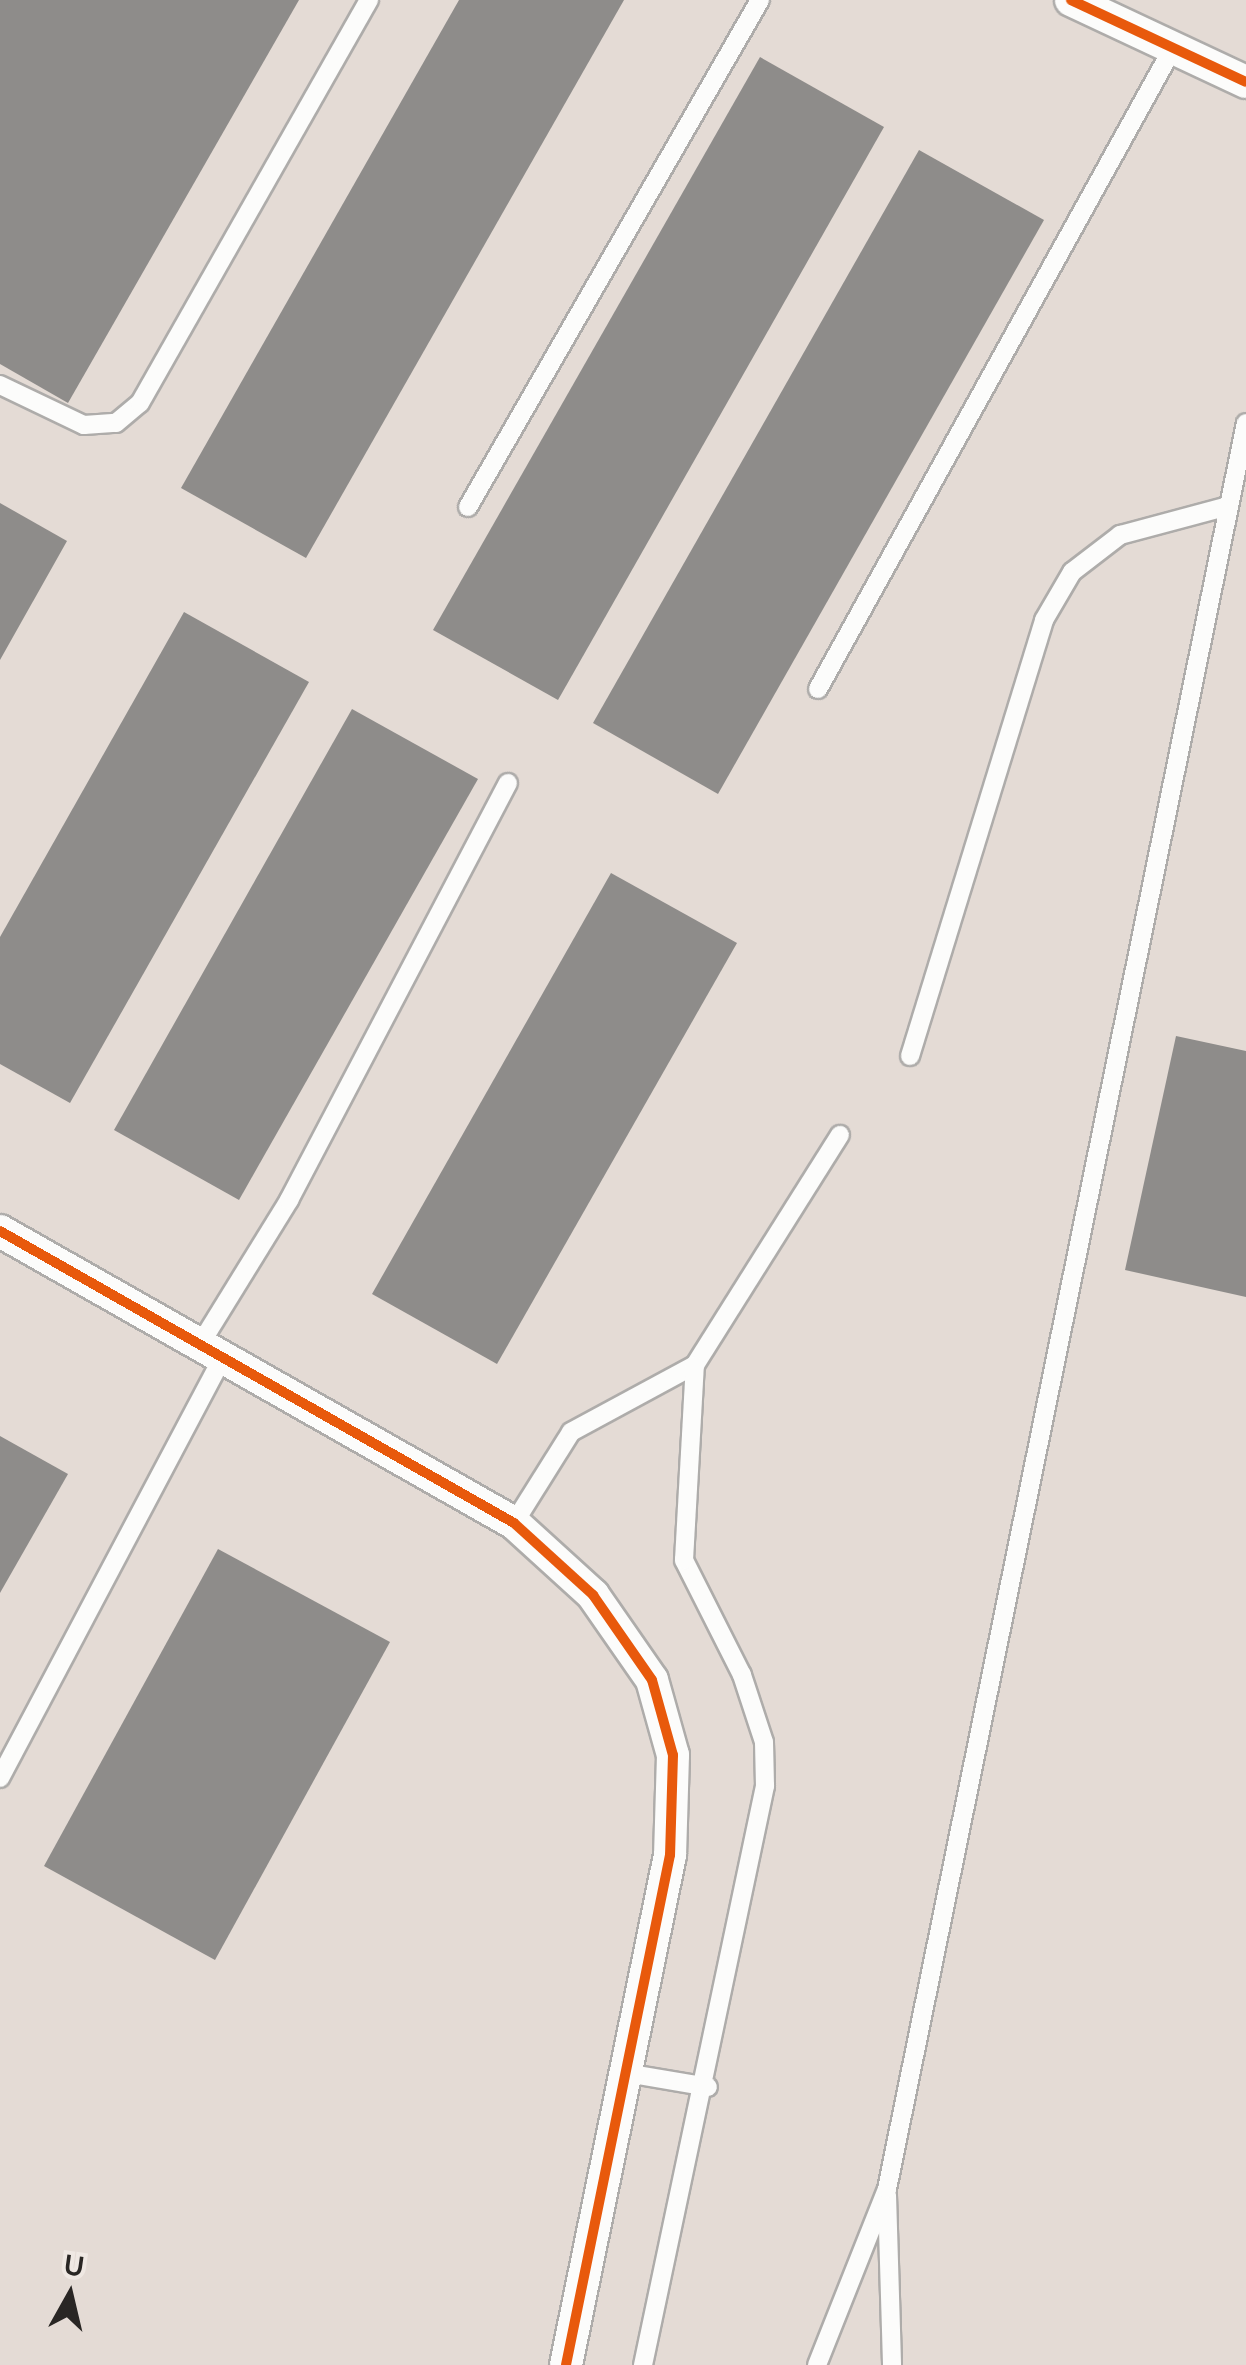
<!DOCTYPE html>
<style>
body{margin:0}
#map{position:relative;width:1246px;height:2365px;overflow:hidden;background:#ece9e6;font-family:Cabin,sans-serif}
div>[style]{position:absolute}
.built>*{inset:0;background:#e4dbd5}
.building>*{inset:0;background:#8e8c8a}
.roads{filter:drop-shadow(2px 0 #aeacaa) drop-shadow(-2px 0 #aeacaa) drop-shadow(0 2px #aeacaa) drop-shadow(0 -2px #aeacaa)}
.lane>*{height:18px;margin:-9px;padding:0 9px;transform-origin:9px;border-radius:9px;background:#fcfcfb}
.street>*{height:32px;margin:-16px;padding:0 16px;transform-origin:16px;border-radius:16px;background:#fcfcfb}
.cycleway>*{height:10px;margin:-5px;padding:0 5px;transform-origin:5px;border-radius:5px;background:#e8590c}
span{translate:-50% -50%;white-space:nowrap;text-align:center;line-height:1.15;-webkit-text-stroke:10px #efe8e3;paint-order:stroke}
.north{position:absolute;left:20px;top:2245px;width:100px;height:100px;-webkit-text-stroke:8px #efe8e3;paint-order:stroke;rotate:8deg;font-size:28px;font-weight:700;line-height:40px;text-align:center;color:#292624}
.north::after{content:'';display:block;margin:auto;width:35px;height:45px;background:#292624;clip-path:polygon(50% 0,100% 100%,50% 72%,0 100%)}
</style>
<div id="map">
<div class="built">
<div style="clip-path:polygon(0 0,1246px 0,1246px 2365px,0 2365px)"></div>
</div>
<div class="building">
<div style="clip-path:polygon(0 0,299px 0,68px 403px,0 364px)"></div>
<div style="clip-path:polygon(459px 0,624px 0,306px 558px,181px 488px)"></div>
<div style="clip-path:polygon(760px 57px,884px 127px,558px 700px,433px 630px)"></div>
<div style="clip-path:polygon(919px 150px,1044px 220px,718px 794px,593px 723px)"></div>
<div style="clip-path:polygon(0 503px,67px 541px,0 660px)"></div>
<div style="clip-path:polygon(184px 612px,309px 682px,70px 1103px,0 1064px,0 937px)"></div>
<div style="clip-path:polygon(352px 709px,478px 779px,239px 1200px,114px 1130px)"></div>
<div style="clip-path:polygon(611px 873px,737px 943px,497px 1364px,372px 1294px)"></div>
<div style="clip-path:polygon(1176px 1036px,1246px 1051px,1246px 1297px,1125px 1270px)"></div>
<div style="clip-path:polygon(0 1436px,68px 1474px,0 1593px)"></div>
<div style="clip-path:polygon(218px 1549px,390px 1642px,215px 1960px,44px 1866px)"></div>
</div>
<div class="roads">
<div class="lane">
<div style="left:0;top:385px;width:93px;rotate:25.5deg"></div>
<div style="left:84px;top:425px;width:32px;rotate:-4deg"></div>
<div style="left:116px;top:423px;width:31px;rotate:-40deg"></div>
<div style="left:140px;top:403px;width:464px;rotate:-60.4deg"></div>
<div style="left:468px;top:507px;width:585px;rotate:-60.06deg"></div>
<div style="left:818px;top:689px;width:735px;rotate:-61.03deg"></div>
<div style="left:910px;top:1056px;width:456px;rotate:-72.9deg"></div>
<div style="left:1044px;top:620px;width:56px;rotate:-59.7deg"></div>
<div style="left:1072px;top:572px;width:61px;rotate:-37.6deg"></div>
<div style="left:1120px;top:535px;width:112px;rotate:-15deg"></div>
<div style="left:199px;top:1346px;width:172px;rotate:-58.3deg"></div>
<div style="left:289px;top:1200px;width:471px;rotate:-62.3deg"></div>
<div style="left:514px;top:1523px;width:107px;rotate:-57.9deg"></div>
<div style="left:571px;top:1432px;width:141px;rotate:-28.4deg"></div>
<div style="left:695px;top:1365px;width:272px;rotate:-57.8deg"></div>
<div style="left:0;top:1778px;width:473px;rotate:-62.1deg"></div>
<div style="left:626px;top:2073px;width:83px;rotate:9.7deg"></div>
<div style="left:887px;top:2195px;width:170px;rotate:88.3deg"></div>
<div style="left:643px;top:2365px;width:592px;rotate:-78.1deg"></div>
<div style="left:765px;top:1786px;width:44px;rotate:-91.3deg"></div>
<div style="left:764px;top:1742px;width:71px;rotate:-108.2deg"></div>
<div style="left:742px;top:1675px;width:129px;rotate:-116.8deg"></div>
<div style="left:684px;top:1560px;width:195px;rotate:-86.8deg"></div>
<div style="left:817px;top:2365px;width:189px;rotate:-68.3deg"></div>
<div style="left:887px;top:2189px;width:1802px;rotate:-78.51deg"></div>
</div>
<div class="street">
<div style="left:1071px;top:0;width:193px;rotate:25.1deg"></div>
<div style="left:0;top:1231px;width:591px;rotate:29.6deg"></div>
<div style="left:514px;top:1523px;width:107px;rotate:42.3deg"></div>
<div style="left:593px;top:1595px;width:103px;rotate:55.2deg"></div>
<div style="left:652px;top:1680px;width:78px;rotate:74.4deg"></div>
<div style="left:673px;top:1755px;width:100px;rotate:91.7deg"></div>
<div style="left:670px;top:1855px;width:520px;rotate:101.53deg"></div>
</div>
</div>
<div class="cycleway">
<div style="left:1071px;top:0;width:193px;rotate:25.1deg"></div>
<div style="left:0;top:1231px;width:591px;rotate:29.6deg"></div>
<div style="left:514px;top:1523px;width:107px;rotate:42.3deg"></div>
<div style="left:593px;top:1595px;width:103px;rotate:55.2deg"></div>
<div style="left:652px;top:1680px;width:78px;rotate:74.4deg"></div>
<div style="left:673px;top:1755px;width:100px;rotate:91.7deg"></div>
<div style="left:670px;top:1855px;width:520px;rotate:101.53deg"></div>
</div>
<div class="north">U</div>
</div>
